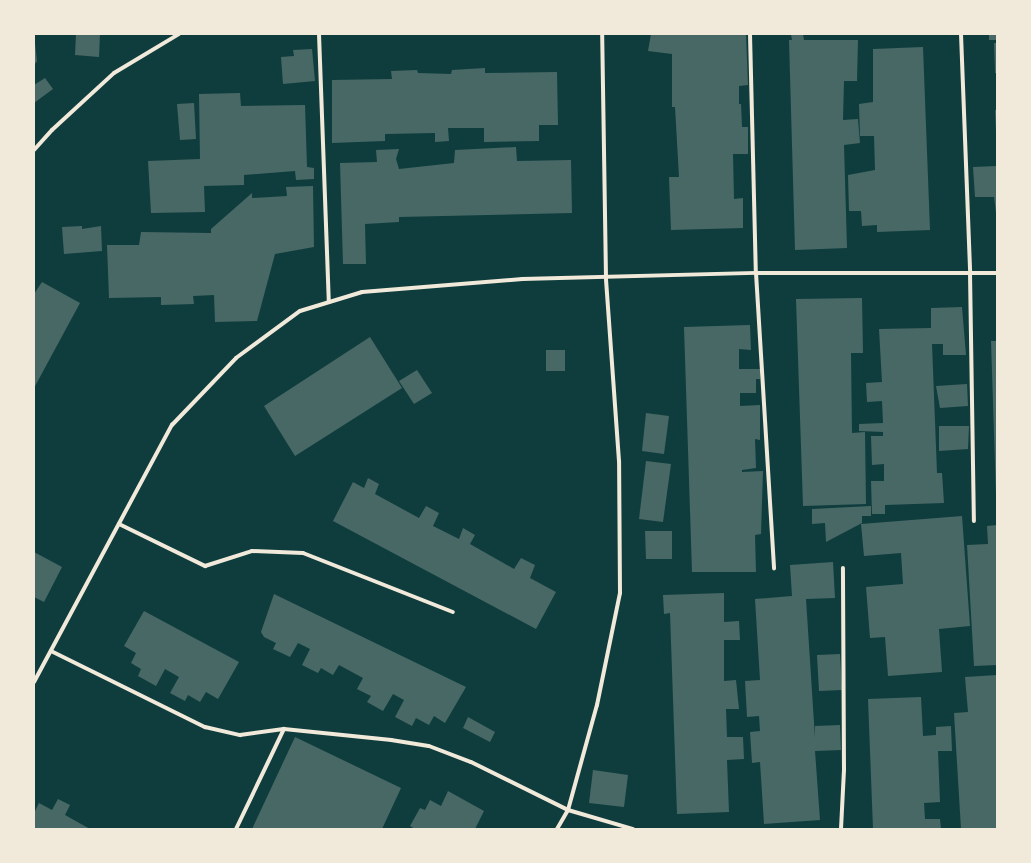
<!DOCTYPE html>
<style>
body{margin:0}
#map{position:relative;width:1031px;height:863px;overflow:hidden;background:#0f3d3e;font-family:Literata,serif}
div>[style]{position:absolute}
.building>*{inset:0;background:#486865}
.minor>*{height:4px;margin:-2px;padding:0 2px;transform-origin:2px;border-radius:2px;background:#f1e9da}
span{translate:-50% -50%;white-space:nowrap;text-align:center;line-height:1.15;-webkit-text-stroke:4px #f1e9da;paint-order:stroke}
.frame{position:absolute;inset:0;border:35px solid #f1e9da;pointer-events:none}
</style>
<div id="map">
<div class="building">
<div style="clip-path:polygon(34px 34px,37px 61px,34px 65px)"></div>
<div style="clip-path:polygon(76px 34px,100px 34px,99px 57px,75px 55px)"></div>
<div style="clip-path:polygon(651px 34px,746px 34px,748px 85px,739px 86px,739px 104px,741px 104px,742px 127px,748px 127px,748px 154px,733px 154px,734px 199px,743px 198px,743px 228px,671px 230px,669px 177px,679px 177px,675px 107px,672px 107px,672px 54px,648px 51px)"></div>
<div style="clip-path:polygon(791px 34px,803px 34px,804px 40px,858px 40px,857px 81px,844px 81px,843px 120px,858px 119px,860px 143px,844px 145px,847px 248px,795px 250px,789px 40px,792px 40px)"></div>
<div style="clip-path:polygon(989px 34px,997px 34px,997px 40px,989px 40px)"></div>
<div style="clip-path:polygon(994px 43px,997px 43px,997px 73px,995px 73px)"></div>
<div style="clip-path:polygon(923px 47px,930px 230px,877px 232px,877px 225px,862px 226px,861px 211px,849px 211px,848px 175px,875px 170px,874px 136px,860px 136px,859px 104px,873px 102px,873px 49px)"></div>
<div style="clip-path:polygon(312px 49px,315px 81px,283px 84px,281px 57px,294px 56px,293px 50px)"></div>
<div style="clip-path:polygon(485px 68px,485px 73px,557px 72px,558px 125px,539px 125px,539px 141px,484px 142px,484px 128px,448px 128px,449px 141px,435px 142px,435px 133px,385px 134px,385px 141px,332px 143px,332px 80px,392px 79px,391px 71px,417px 70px,418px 73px,451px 74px,452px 70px)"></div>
<div style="clip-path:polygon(45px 78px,53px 89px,34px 103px,34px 85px)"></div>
<div style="clip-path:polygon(240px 93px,241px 106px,305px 105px,307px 167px,314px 168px,314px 179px,296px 180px,295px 171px,244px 175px,244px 185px,204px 186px,205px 212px,151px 213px,148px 161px,200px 159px,199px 94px)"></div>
<div style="clip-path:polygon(194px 103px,196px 139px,180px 140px,177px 104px)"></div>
<div style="clip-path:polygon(995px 110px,997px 110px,997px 132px,996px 132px)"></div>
<div style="clip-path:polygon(516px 147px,517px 161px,571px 160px,572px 213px,399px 217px,399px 222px,365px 224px,366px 264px,343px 264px,340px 163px,377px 162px,376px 150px,399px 149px,396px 159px,399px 169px,454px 163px,455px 150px)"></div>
<div style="clip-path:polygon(997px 166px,997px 213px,996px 213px,994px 197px,975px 197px,973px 167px)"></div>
<div style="clip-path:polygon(313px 186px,314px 247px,275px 254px,257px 321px,215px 322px,214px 295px,193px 296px,194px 304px,161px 305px,161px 297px,109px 298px,107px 245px,139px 245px,141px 232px,211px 233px,211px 229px,252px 193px,252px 198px,287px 196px,286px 187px)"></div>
<div style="clip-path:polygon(82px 226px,82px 229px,101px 226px,102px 251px,64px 254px,62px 227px)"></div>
<div style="clip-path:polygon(42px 282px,80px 303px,34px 388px,34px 294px)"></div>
<div style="clip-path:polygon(862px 298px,863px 353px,851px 353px,852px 433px,865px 432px,866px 504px,803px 506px,796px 299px)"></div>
<div style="clip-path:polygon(962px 307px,966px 355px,943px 355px,943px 344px,932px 344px,937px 473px,942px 473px,944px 503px,885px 505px,885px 514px,872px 514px,871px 481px,884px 481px,884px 464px,872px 465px,871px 436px,883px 436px,883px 432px,859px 431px,859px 424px,883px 423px,882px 401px,867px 402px,866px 383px,882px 382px,879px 329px,931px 328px,931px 308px)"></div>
<div style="clip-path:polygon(750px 325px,751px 350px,739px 349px,739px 369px,760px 369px,760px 379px,756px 379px,756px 393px,740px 393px,740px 406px,760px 405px,760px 440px,755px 439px,756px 468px,742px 470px,742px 472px,763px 471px,761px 534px,755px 535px,756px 572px,692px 572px,684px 327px)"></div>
<div style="clip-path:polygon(370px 337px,402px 388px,295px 456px,264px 406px)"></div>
<div style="clip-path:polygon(991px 341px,997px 341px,997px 494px,996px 495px)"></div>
<div style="clip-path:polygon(546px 350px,565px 350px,565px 371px,546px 371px)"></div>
<div style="clip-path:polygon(417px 370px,432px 393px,414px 404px,399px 381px)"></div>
<div style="clip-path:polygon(967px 384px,968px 406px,940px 408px,936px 386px)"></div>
<div style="clip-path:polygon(646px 413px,669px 416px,664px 454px,642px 451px)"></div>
<div style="clip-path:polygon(939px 426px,969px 426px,968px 449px,939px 451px)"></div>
<div style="clip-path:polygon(646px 461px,671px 464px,663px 522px,639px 519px)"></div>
<div style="clip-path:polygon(368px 478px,379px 484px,375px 494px,419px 518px,426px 506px,439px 513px,433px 526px,459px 539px,463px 528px,475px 535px,470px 544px,514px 569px,521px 558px,535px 565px,530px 578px,556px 592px,536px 629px,333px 521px,353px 482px,364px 488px)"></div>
<div style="clip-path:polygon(871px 506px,871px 516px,862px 516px,862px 523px,826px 542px,825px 523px,812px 524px,812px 509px)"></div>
<div style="clip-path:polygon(962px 516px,970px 626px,939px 629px,942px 672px,888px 676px,885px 637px,870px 638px,866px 587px,903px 584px,901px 553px,864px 556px,861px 524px)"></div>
<div style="clip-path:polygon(997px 525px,997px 665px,974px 666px,967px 545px,988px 544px,987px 526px)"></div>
<div style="clip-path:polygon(645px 531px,672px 531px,672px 559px,646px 559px)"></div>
<div style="clip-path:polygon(34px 552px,62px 567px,44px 602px,34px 597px)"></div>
<div style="clip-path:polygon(833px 562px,835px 598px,806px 599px,815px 738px,815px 726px,840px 725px,841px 750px,815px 751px,820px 820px,764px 824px,760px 762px,752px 763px,750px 732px,760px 731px,759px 716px,747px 717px,745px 681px,760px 680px,755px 599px,792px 596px,790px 565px)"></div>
<div style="clip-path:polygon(724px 593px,724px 622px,739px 621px,740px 640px,724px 640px,724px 681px,736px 680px,739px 709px,726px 709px,727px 737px,743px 737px,744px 759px,727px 760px,729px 812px,677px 814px,670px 613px,664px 614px,663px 595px)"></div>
<div style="clip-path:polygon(274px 594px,466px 687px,445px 723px,434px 716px,429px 725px,416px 718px,412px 726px,395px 717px,404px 700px,393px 694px,383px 711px,367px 702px,371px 696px,357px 689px,363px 678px,339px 665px,333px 675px,321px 668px,318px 673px,302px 665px,310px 649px,298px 643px,290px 657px,273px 649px,276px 643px,264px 637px,261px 632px)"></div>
<div style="clip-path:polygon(144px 611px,239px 662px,218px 699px,206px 692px,200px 702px,188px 695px,185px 701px,170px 693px,179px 677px,165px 669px,156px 686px,138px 676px,141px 669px,131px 663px,136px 653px,124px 646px)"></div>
<div style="clip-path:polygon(840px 654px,842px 690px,819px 691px,817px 655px)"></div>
<div style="clip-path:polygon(997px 675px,997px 829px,961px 829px,954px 713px,968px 712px,965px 677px)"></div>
<div style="clip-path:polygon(921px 697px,923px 736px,936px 735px,936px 727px,951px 726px,952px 751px,938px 751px,940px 802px,924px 803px,925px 819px,940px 819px,941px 829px,873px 829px,868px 699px)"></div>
<div style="clip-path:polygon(468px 717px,495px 732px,490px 742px,463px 728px)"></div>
<div style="clip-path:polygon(295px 737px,401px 788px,382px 829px,252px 829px)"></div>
<div style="clip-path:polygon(593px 770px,628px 775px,624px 807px,589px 803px)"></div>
<div style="clip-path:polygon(448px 791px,484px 811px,475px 829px,415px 829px,410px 826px,420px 808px,425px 810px,430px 800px,441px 806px)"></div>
<div style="clip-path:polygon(58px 799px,70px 805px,65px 815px,90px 829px,34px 829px,34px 813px,39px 803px,52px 810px)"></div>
</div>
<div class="minor">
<div style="left:319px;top:34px;width:268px;rotate:87.9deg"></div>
<div style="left:750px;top:34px;width:239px;rotate:88.6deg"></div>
<div style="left:756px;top:273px;width:296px;rotate:86.5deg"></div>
<div style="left:961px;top:34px;width:239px;rotate:87.8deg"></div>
<div style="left:970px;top:273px;width:248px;rotate:89.1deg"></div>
<div style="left:34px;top:150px;width:27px;rotate:-48deg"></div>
<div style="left:52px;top:130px;width:84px;rotate:-42.6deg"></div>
<div style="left:114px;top:73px;width:76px;rotate:-31deg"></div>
<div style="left:119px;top:524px;width:96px;rotate:26deg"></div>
<div style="left:205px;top:566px;width:49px;rotate:-17.7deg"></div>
<div style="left:252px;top:551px;width:51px;rotate:2.2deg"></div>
<div style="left:303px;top:553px;width:161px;rotate:21.5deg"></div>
<div style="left:51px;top:651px;width:172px;rotate:26.3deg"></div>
<div style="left:205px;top:727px;width:36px;rotate:13deg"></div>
<div style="left:240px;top:735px;width:44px;rotate:-7.8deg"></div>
<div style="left:284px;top:729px;width:108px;rotate:5.9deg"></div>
<div style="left:391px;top:740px;width:38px;rotate:9deg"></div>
<div style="left:429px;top:746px;width:45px;rotate:20.9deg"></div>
<div style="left:471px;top:762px;width:108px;rotate:26.3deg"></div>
<div style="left:568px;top:810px;width:68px;rotate:16.3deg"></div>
<div style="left:34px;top:682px;width:292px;rotate:-61.8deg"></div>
<div style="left:172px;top:425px;width:93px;rotate:-46.3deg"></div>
<div style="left:236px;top:358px;width:79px;rotate:-36.3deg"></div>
<div style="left:300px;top:311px;width:65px;rotate:-17deg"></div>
<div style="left:362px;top:292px;width:161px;rotate:-4.6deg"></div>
<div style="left:522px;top:279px;width:234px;rotate:-1.5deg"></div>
<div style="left:756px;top:273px;width:241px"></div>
<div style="left:236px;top:829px;width:111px;rotate:-64.4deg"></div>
<div style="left:557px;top:829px;width:22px;rotate:-60deg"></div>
<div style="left:568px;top:810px;width:109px;rotate:-74.6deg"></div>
<div style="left:597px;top:705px;width:114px;rotate:-78.4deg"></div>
<div style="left:620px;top:593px;width:132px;rotate:-90.4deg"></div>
<div style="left:619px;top:461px;width:183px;rotate:-94.1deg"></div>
<div style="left:606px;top:278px;width:244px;rotate:-90.9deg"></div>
<div style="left:841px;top:829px;width:60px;rotate:-87.1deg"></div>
<div style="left:844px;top:769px;width:201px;rotate:-90.3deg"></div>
</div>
<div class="frame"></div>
</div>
